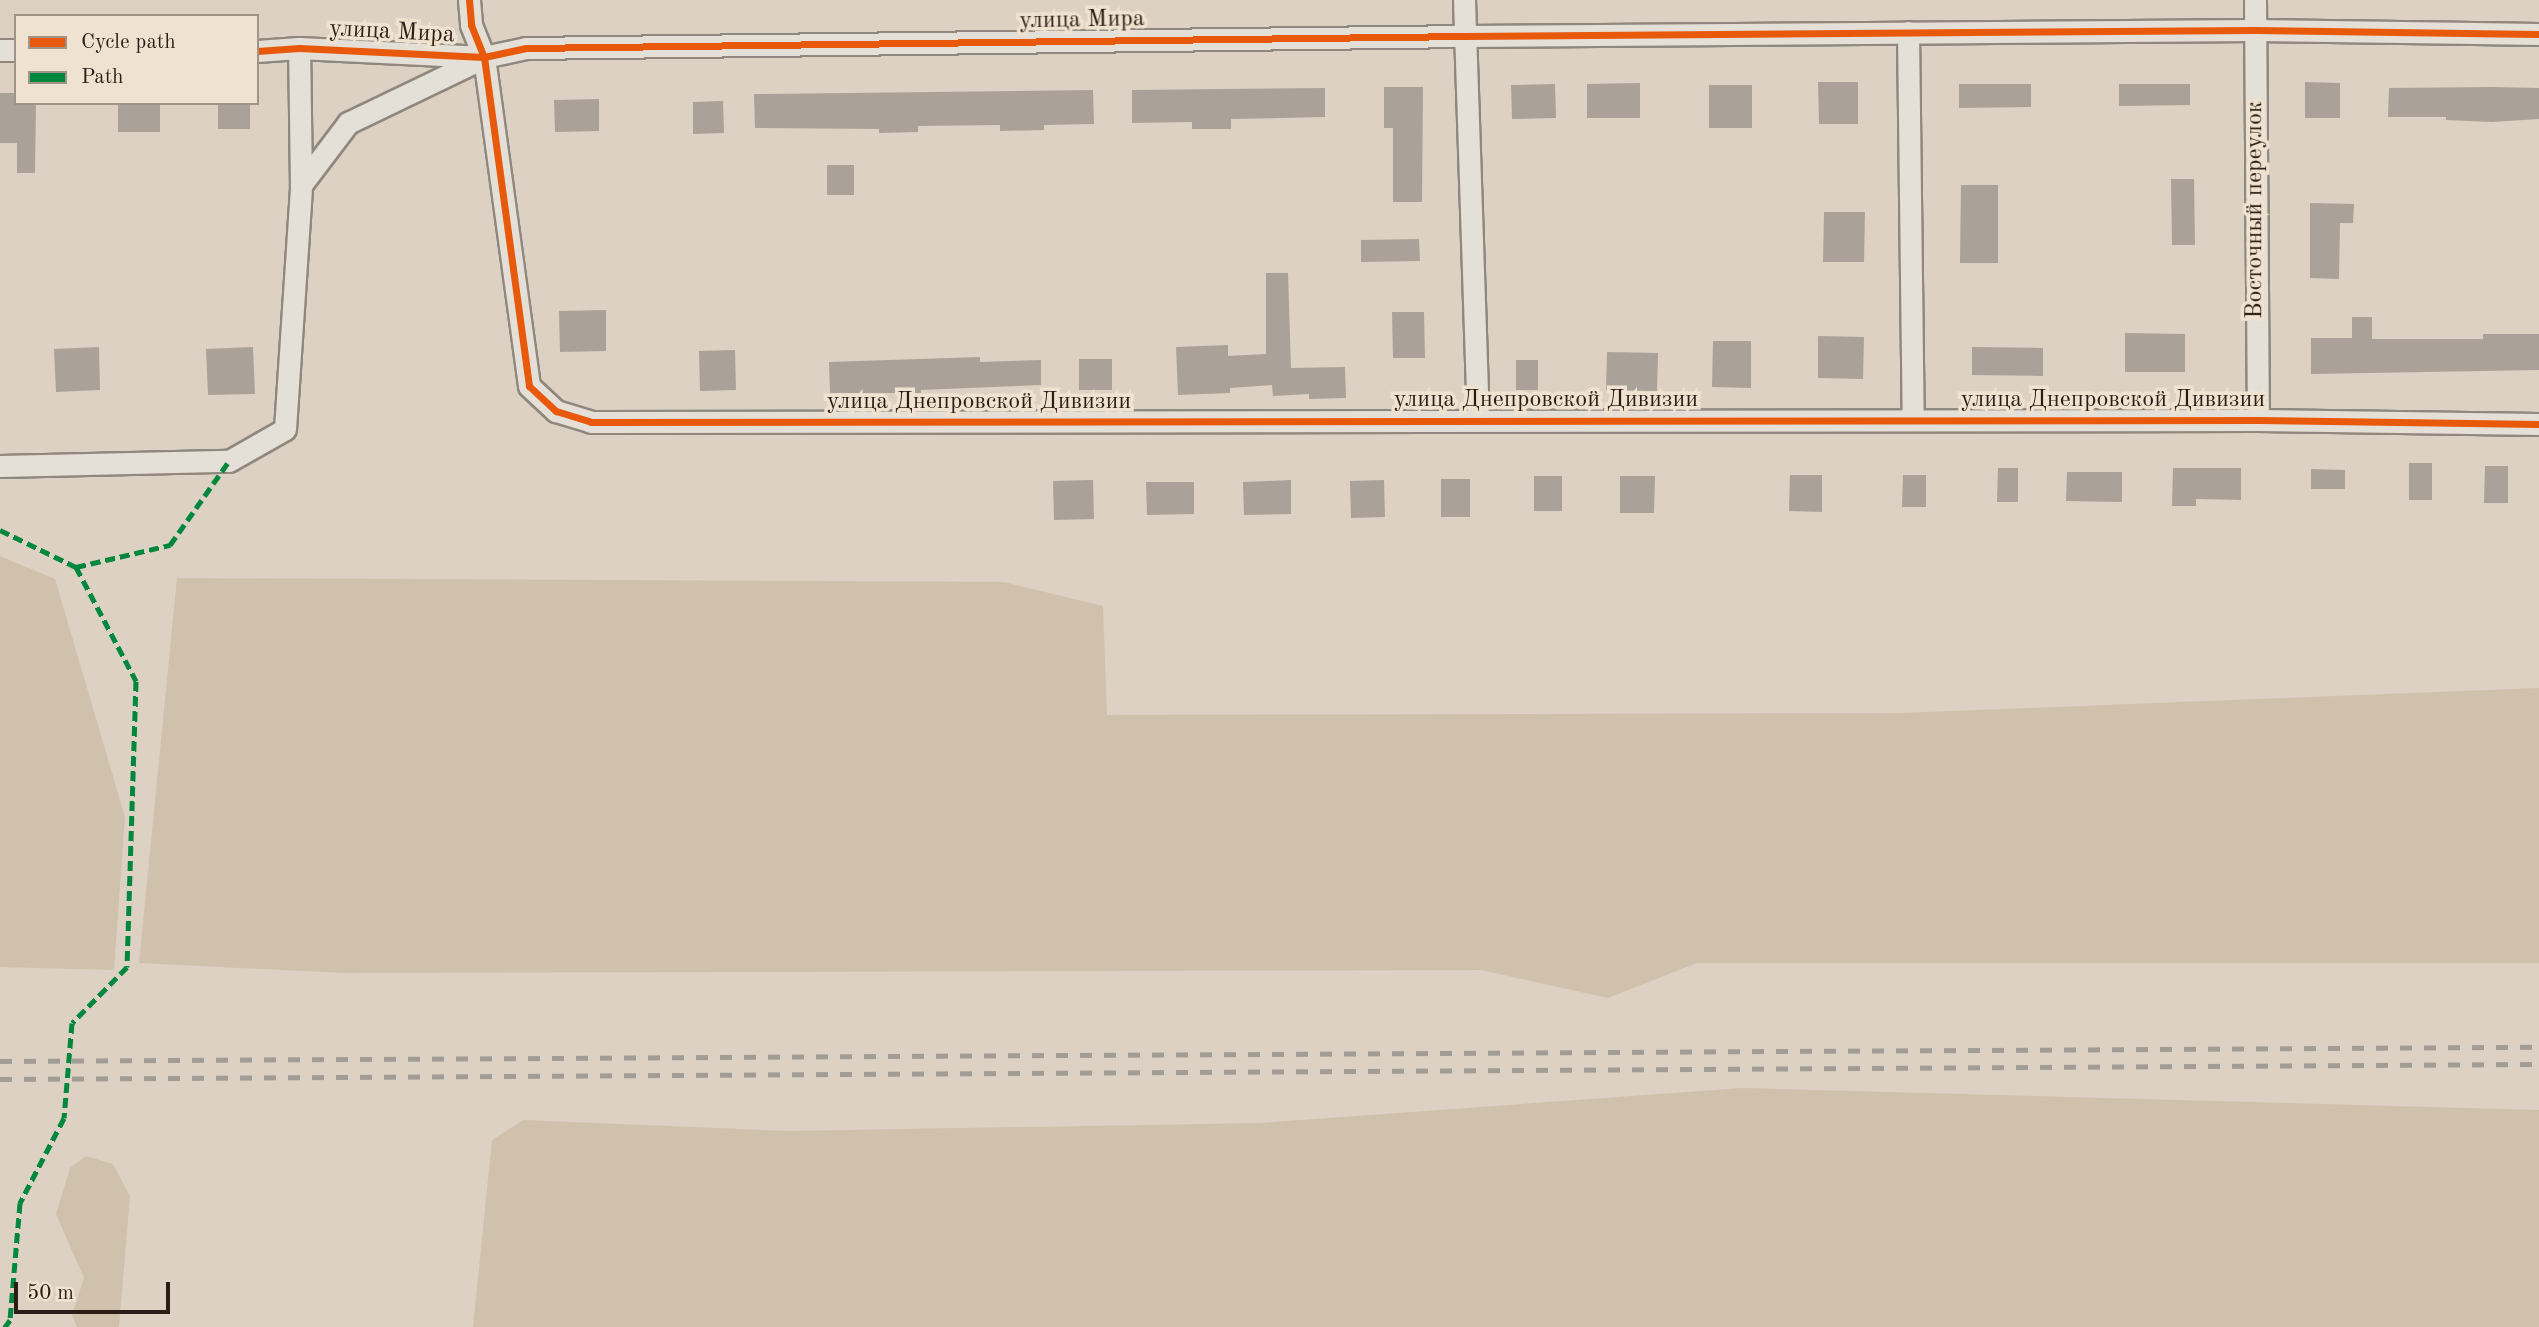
<!DOCTYPE html>
<meta charset="utf-8">
<style>
body{margin:0}
#map{position:relative;width:2539px;height:1327px;overflow:hidden;background:#dcd1c2;font-family:"Old Standard TT",serif}
div>[style]{position:absolute}
.green>*{inset:0;background:#d0c1ad}
.building>*{inset:0;background:#aaa298}
.roads{filter:drop-shadow(2px 0 #90877e) drop-shadow(-2px 0 #90877e) drop-shadow(0 2px #90877e) drop-shadow(0 -2px #90877e)}
.street>*{height:21px;margin:-10.5px;padding:0 10.5px;transform-origin:10.5px;border-radius:10.5px;background:#e4dfd7}
.rail>*{height:5px;margin-top:-2.5px;transform-origin:0;background:repeating-linear-gradient(90deg,#a29c97 0 12px,transparent 0 24px)}
.quiet>*{height:5px;margin-top:-2.5px;transform-origin:0;background:repeating-linear-gradient(90deg,#00873e 0 10px,transparent 0 15px)}
.cycleway>*{height:7px;margin:-3.5px;padding:0 3.5px;transform-origin:3.5px;border-radius:3.5px;background:#e8590c}
span{translate:-50% -50%;white-space:nowrap;text-align:center;line-height:1.15;-webkit-text-stroke:7px #efe2d1;paint-order:stroke}
.street-label{font-size:24px;color:#2c1c15}
.legend{position:absolute;left:14px;top:14px;width:245px;height:91px;box-sizing:border-box;background:#efe2d1;border:2px solid #a19386;margin:0;padding:9px 12px;list-style:none;font-size:21px;color:#2c1c15}
.legend li{display:flex;align-items:center;gap:14px;height:35px}
.legend b{width:35px;border:2px solid #a19386}
.scale{position:absolute;left:14px;top:1282px;width:156px;height:32px;box-sizing:border-box;border:4px solid #2c1c15;border-top:0;padding-left:9px;font-size:21px;line-height:24px;white-space:nowrap;color:#2c1c15;-webkit-text-stroke:5px #efe2d1;paint-order:stroke}
</style>
<div id="map">
<div class="green">
<div style="clip-path:polygon(0 556px,55px 579px,125px 817px,114px 970px,0 967px)"></div>
<div style="clip-path:polygon(177px 578px,1004px 582px,1103px 606px,1107px 715px,1902px 713px,2539px 688px,2539px 963px,1697px 963px,1608px 998px,1481px 970px,344px 973px,139px 963px)"></div>
<div style="clip-path:polygon(1742px 1088px,2539px 1110px,2539px 1327px,473px 1327px,492px 1140px,523px 1120px,787px 1131px,1261px 1123px)"></div>
<div style="clip-path:polygon(86px 1156px,113px 1164px,130px 1196px,119px 1327px,77px 1327px,72px 1315px,84px 1278px,56px 1214px,70px 1168px)"></div>
</div>
<div class="building">
<div style="clip-path:polygon(1818px 82px,1858px 82px,1858px 124px,1819px 124px)"></div>
<div style="clip-path:polygon(2305px 82px,2340px 83px,2340px 118px,2305px 118px)"></div>
<div style="clip-path:polygon(1640px 83px,1640px 118px,1587px 118px,1587px 84px)"></div>
<div style="clip-path:polygon(1555px 84px,1556px 118px,1512px 119px,1511px 85px)"></div>
<div style="clip-path:polygon(1959px 84px,2031px 84px,2031px 107px,1959px 108px)"></div>
<div style="clip-path:polygon(2119px 84px,2190px 84px,2190px 105px,2119px 106px)"></div>
<div style="clip-path:polygon(1709px 85px,1752px 85px,1752px 128px,1709px 128px)"></div>
<div style="clip-path:polygon(1384px 87px,1423px 87px,1422px 202px,1393px 202px,1393px 128px,1384px 128px)"></div>
<div style="clip-path:polygon(2492px 87px,2539px 88px,2539px 119px,2492px 122px,2446px 120px,2446px 117px,2388px 117px,2389px 88px)"></div>
<div style="clip-path:polygon(1325px 88px,1325px 117px,1231px 119px,1231px 129px,1192px 129px,1192px 122px,1132px 123px,1132px 90px)"></div>
<div style="clip-path:polygon(1093px 90px,1094px 124px,1044px 125px,1044px 130px,1000px 131px,1000px 125px,918px 126px,918px 132px,879px 133px,879px 129px,755px 128px,754px 94px)"></div>
<div style="clip-path:polygon(0 93px,16px 93px,16px 103px,36px 103px,35px 173px,17px 173px,17px 143px,0 143px)"></div>
<div style="clip-path:polygon(599px 99px,599px 131px,555px 132px,554px 100px)"></div>
<div style="clip-path:polygon(723px 101px,724px 133px,693px 134px,693px 102px)"></div>
<div style="clip-path:polygon(118px 103px,160px 103px,160px 132px,118px 132px)"></div>
<div style="clip-path:polygon(218px 103px,250px 103px,250px 129px,218px 129px)"></div>
<div style="clip-path:polygon(827px 165px,854px 165px,854px 195px,827px 195px)"></div>
<div style="clip-path:polygon(2171px 179px,2194px 179px,2195px 245px,2172px 245px)"></div>
<div style="clip-path:polygon(1961px 185px,1998px 185px,1998px 263px,1960px 263px)"></div>
<div style="clip-path:polygon(2310px 203px,2354px 204px,2353px 223px,2340px 223px,2339px 279px,2310px 278px)"></div>
<div style="clip-path:polygon(1824px 212px,1865px 212px,1864px 262px,1823px 262px)"></div>
<div style="clip-path:polygon(1419px 239px,1420px 261px,1361px 262px,1361px 240px)"></div>
<div style="clip-path:polygon(1266px 273px,1288px 273px,1291px 368px,1345px 367px,1346px 398px,1309px 399px,1309px 394px,1273px 396px,1272px 385px,1230px 388px,1230px 393px,1178px 395px,1176px 347px,1228px 345px,1228px 356px,1266px 354px)"></div>
<div style="clip-path:polygon(606px 310px,606px 351px,560px 352px,559px 311px)"></div>
<div style="clip-path:polygon(1392px 312px,1424px 312px,1425px 358px,1393px 358px)"></div>
<div style="clip-path:polygon(2352px 317px,2372px 317px,2372px 339px,2483px 339px,2483px 334px,2539px 334px,2539px 370px,2311px 374px,2311px 338px,2352px 338px)"></div>
<div style="clip-path:polygon(2125px 333px,2185px 334px,2185px 372px,2125px 372px)"></div>
<div style="clip-path:polygon(1818px 336px,1864px 337px,1863px 379px,1818px 378px)"></div>
<div style="clip-path:polygon(1713px 341px,1751px 341px,1751px 388px,1712px 387px)"></div>
<div style="clip-path:polygon(99px 347px,100px 390px,56px 392px,54px 349px)"></div>
<div style="clip-path:polygon(253px 347px,255px 394px,208px 395px,206px 349px)"></div>
<div style="clip-path:polygon(1972px 347px,2043px 348px,2043px 376px,1972px 375px)"></div>
<div style="clip-path:polygon(735px 350px,736px 390px,700px 391px,699px 351px)"></div>
<div style="clip-path:polygon(1607px 352px,1658px 353px,1657px 391px,1606px 390px)"></div>
<div style="clip-path:polygon(980px 357px,980px 362px,1041px 360px,1041px 385px,921px 390px,921px 393px,830px 393px,829px 362px)"></div>
<div style="clip-path:polygon(1079px 359px,1112px 359px,1112px 390px,1079px 390px)"></div>
<div style="clip-path:polygon(1516px 360px,1538px 360px,1538px 390px,1516px 390px)"></div>
<div style="clip-path:polygon(2409px 463px,2432px 463px,2432px 500px,2409px 500px)"></div>
<div style="clip-path:polygon(2485px 466px,2508px 466px,2508px 503px,2484px 503px)"></div>
<div style="clip-path:polygon(1998px 468px,2018px 468px,2018px 502px,1997px 502px)"></div>
<div style="clip-path:polygon(2173px 468px,2241px 468px,2241px 500px,2196px 499px,2196px 506px,2172px 506px)"></div>
<div style="clip-path:polygon(2311px 469px,2345px 470px,2345px 489px,2311px 489px)"></div>
<div style="clip-path:polygon(2067px 472px,2122px 472px,2122px 502px,2066px 501px)"></div>
<div style="clip-path:polygon(1790px 475px,1822px 475px,1822px 512px,1789px 511px)"></div>
<div style="clip-path:polygon(1903px 475px,1926px 475px,1926px 507px,1902px 507px)"></div>
<div style="clip-path:polygon(1534px 476px,1562px 476px,1562px 511px,1534px 511px)"></div>
<div style="clip-path:polygon(1620px 476px,1655px 476px,1654px 513px,1620px 513px)"></div>
<div style="clip-path:polygon(1441px 479px,1470px 479px,1470px 517px,1441px 517px)"></div>
<div style="clip-path:polygon(1093px 480px,1094px 519px,1054px 520px,1053px 481px)"></div>
<div style="clip-path:polygon(1291px 480px,1291px 514px,1244px 515px,1243px 482px)"></div>
<div style="clip-path:polygon(1384px 480px,1385px 517px,1351px 518px,1350px 481px)"></div>
<div style="clip-path:polygon(1146px 482px,1194px 482px,1194px 514px,1147px 515px)"></div>
</div>
<div class="roads">
<div class="street">
<div style="left:469px;top:0;width:25px;rotate:85deg"></div>
<div style="left:471px;top:25px;width:35px;rotate:68deg"></div>
<div style="left:484px;top:57px;width:332px;rotate:82.2deg"></div>
<div style="left:529px;top:386px;width:37px;rotate:43deg"></div>
<div style="left:556px;top:411px;width:37px;rotate:17deg"></div>
<div style="left:591px;top:422px;width:1667px;rotate:-0.07deg"></div>
<div style="left:2258px;top:420px;width:281px;rotate:0.8deg"></div>
<div style="left:1464px;top:0;width:420px;rotate:88.1deg"></div>
<div style="left:2255px;top:0;width:420px;rotate:89.6deg"></div>
<div style="left:1908px;top:32px;width:388px;rotate:89.3deg"></div>
<div style="left:0;top:50px;width:16px"></div>
<div style="left:257px;top:51px;width:42px;rotate:-4.1deg"></div>
<div style="left:299px;top:48px;width:185px;rotate:2.8deg"></div>
<div style="left:484px;top:57px;width:43px;rotate:-12.1deg"></div>
<div style="left:526px;top:48px;width:939px;rotate:-0.73deg"></div>
<div style="left:1465px;top:36px;width:790px;rotate:-0.44deg"></div>
<div style="left:2255px;top:30px;width:284px;rotate:0.8deg"></div>
<div style="left:301px;top:185px;width:78px;rotate:-52.8deg"></div>
<div style="left:348px;top:123px;width:150px;rotate:-25.7deg"></div>
<div style="left:0;top:466px;width:229px;rotate:-1.3deg"></div>
<div style="left:229px;top:461px;width:64px;rotate:-29.7deg"></div>
<div style="left:285px;top:429px;width:245px;rotate:-86.2deg"></div>
<div style="left:301px;top:185px;width:137px;rotate:-90.8deg"></div>
</div>
</div>
<div class="rail">
<div style="left:0;top:1061px;width:2539px;rotate:-0.32deg"></div>
<div style="left:0;top:1079px;width:2539px;rotate:-0.34deg"></div>
</div>
<div class="quiet">
<div style="left:0;top:530px;width:85px;rotate:26deg"></div>
<div style="left:76px;top:567px;width:129px;rotate:62.2deg"></div>
<div style="left:136px;top:681px;width:286px;rotate:91.8deg"></div>
<div style="left:127px;top:967px;width:78px;rotate:134.5deg"></div>
<div style="left:72px;top:1023px;width:95px;rotate:94.8deg"></div>
<div style="left:64px;top:1118px;width:96px;rotate:117.4deg"></div>
<div style="left:20px;top:1203px;width:117px;rotate:94.9deg"></div>
<div style="left:10px;top:1320px;width:9px;rotate:126deg"></div>
<div style="left:76px;top:567px;width:97px;rotate:-13.2deg"></div>
<div style="left:170px;top:545px;width:103px;rotate:-54.9deg"></div>
</div>
<div class="cycleway">
<div style="left:469px;top:0;width:25px;rotate:85deg"></div>
<div style="left:471px;top:25px;width:35px;rotate:68deg"></div>
<div style="left:484px;top:57px;width:332px;rotate:82.2deg"></div>
<div style="left:529px;top:386px;width:37px;rotate:43deg"></div>
<div style="left:556px;top:411px;width:37px;rotate:17deg"></div>
<div style="left:591px;top:422px;width:1667px;rotate:-0.07deg"></div>
<div style="left:2258px;top:420px;width:281px;rotate:0.8deg"></div>
<div style="left:257px;top:51px;width:42px;rotate:-4.1deg"></div>
<div style="left:299px;top:48px;width:185px;rotate:2.8deg"></div>
<div style="left:484px;top:57px;width:43px;rotate:-12.1deg"></div>
<div style="left:526px;top:48px;width:939px;rotate:-0.73deg"></div>
<div style="left:1465px;top:36px;width:790px;rotate:-0.44deg"></div>
<div style="left:2255px;top:30px;width:284px;rotate:0.8deg"></div>
</div>
<div class="street-label">
<span style="left:1082px;top:21px;rotate:-1deg">улица Мира</span>
<span style="left:392px;top:33px;rotate:3deg">улица Мира</span>
<span style="left:2256px;top:210px;rotate:-90deg">Восточный переулок</span>
<span style="left:1546px;top:401px">улица Днепровской Дивизии</span>
<span style="left:2113px;top:401px">улица Днепровской Дивизии</span>
<span style="left:979px;top:403px">улица Днепровской Дивизии</span>
</div>
<ul class="legend">
<li><b style="height:9px;background:#e8590c"></b>Cycle path</li>
<li><b style="height:9px;background:#00873e"></b>Path</li>
</ul>
<div class="scale">50 m</div>
</div>
